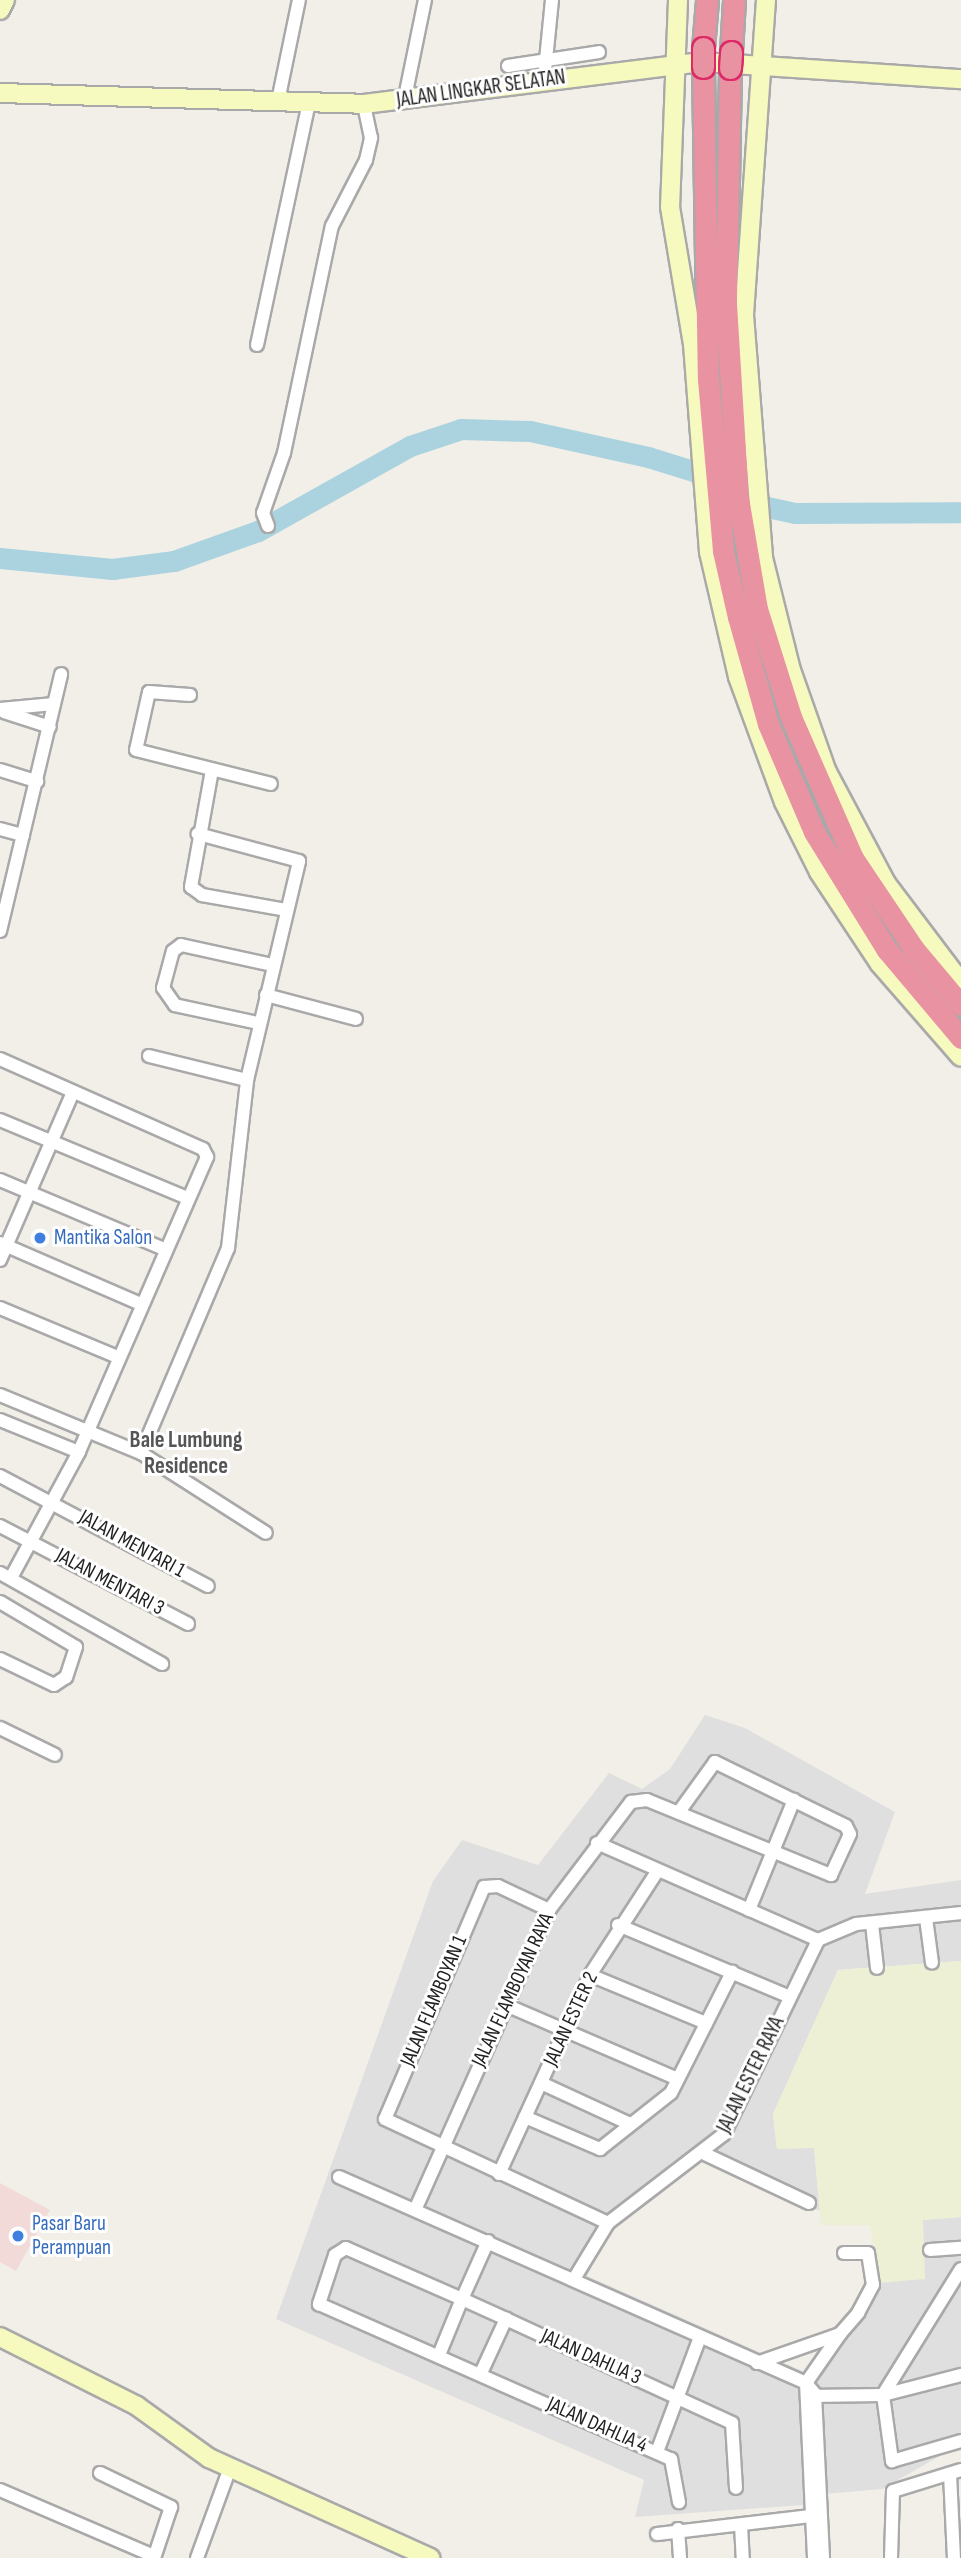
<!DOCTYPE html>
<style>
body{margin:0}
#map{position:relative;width:961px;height:2558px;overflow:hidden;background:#f2efe9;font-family:"Sofia Sans Condensed",sans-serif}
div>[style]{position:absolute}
.residential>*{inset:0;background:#e0dfdf}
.commercial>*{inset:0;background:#f2dad9}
.farmland>*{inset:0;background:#eef0d5}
.river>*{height:21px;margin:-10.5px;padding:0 10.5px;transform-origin:10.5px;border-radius:10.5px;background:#aad3df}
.roads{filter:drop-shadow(2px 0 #a9a9a9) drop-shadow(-2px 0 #a9a9a9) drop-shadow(0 2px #a9a9a9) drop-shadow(0 -2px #a9a9a9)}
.street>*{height:12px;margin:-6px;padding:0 6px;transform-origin:6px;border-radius:6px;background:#fff}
.secondary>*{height:18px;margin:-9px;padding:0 9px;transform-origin:9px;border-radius:9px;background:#f7fabf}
.highway>*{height:21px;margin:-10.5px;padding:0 10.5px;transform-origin:10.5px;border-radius:10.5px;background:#e892a2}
.bridges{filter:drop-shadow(2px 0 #dc2a67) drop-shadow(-2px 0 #dc2a67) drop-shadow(0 2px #dc2a67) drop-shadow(0 -2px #dc2a67)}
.highway-bridge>*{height:21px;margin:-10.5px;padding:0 10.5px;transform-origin:10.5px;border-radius:10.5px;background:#e892a2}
.dots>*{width:19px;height:19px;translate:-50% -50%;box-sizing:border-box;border:4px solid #fff;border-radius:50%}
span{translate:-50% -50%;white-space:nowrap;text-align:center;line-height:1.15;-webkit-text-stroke:6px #fff;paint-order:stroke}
.street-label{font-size:21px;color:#222}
.shop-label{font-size:21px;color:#366cbe}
.left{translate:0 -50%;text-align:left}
.neighbourhood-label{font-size:23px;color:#555;font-weight:700}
</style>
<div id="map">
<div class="residential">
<div style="clip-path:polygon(705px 1715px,745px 1728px,895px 1812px,865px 1894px,961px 1880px,961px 1961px,838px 1970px,773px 2114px,777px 2149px,814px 2147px,820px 2211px,706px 2157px,606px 2235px,587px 2276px,809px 2374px,922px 2220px,961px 2217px,961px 2444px,882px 2489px,824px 2494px,803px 2505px,635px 2517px,644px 2480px,276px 2319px,433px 1881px,462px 1840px,538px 1865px,609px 1773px,642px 1789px,670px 1769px)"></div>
</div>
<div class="commercial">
<div style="clip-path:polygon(0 2183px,50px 2210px,16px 2271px,0 2262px)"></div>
</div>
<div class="farmland">
<div style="clip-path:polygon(961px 1961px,961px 2217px,923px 2220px,925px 2279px,878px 2283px,870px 2225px,821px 2225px,814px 2148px,777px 2149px,773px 2114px,838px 1970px)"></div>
</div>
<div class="river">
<div style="left:0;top:558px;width:113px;rotate:5.6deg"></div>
<div style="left:112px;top:569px;width:63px;rotate:-7.4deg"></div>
<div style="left:174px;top:561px;width:89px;rotate:-19.7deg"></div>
<div style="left:258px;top:531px;width:174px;rotate:-29.2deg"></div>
<div style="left:410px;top:446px;width:54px;rotate:-18.4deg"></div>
<div style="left:461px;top:429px;width:69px;rotate:1.7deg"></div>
<div style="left:530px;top:431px;width:121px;rotate:12.4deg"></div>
<div style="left:648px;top:457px;width:64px;rotate:17.3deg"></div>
<div style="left:709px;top:476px;width:48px;rotate:34deg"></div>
<div style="left:749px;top:503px;width:47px;rotate:12.3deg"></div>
<div style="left:795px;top:513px;width:166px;rotate:-0.3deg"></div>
</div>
<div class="roads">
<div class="street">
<div style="left:508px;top:66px;width:92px;rotate:-8.7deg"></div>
<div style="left:544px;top:80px;width:80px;rotate:-84.3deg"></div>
<div style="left:278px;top:101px;width:103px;rotate:-78.3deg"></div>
<div style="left:404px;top:102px;width:104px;rotate:-78.4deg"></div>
<div style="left:257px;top:345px;width:249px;rotate:-77.9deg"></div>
<div style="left:268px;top:526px;width:14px;rotate:-111deg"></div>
<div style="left:263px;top:513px;width:64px;rotate:-70.7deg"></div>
<div style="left:284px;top:453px;width:232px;rotate:-78.1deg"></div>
<div style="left:332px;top:226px;width:74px;rotate:-62.7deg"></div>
<div style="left:366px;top:160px;width:23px;rotate:-77deg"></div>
<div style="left:371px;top:138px;width:35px;rotate:-102deg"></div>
<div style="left:190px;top:695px;width:41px;rotate:-175.8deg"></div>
<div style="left:149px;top:692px;width:59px;rotate:102.6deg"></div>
<div style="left:136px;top:750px;width:139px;rotate:14.1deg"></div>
<div style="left:0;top:709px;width:54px;rotate:-5.3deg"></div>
<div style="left:4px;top:712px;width:48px;rotate:18.1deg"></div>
<div style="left:0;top:770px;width:39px;rotate:17deg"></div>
<div style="left:212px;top:770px;width:119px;rotate:100.2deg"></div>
<div style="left:191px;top:887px;width:14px;rotate:36deg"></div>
<div style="left:202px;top:895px;width:85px;rotate:10.1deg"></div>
<div style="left:0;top:829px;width:24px;rotate:15deg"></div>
<div style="left:0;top:931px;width:264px;rotate:-76.6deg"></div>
<div style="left:266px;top:995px;width:93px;rotate:14.9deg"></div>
<div style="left:258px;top:1023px;width:85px;rotate:-167.8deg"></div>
<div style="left:175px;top:1005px;width:21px;rotate:-125deg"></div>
<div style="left:163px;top:988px;width:38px;rotate:-75deg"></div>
<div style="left:173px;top:951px;width:10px;rotate:-37deg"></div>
<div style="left:181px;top:945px;width:94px;rotate:12.3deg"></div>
<div style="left:149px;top:1056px;width:101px;rotate:13.8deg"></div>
<div style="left:0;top:1059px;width:222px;rotate:23.9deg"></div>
<div style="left:203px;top:1149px;width:9px;rotate:63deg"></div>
<div style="left:207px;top:1157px;width:322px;rotate:113.5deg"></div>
<div style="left:79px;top:1452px;width:143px;rotate:118.4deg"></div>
<div style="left:0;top:1120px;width:203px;rotate:22.6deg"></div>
<div style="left:0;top:1180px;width:178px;rotate:22.8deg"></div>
<div style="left:0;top:1243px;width:154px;rotate:23.4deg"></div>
<div style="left:0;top:1260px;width:183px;rotate:-66.5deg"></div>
<div style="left:0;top:1308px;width:128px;rotate:22.6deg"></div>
<div style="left:0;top:1395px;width:152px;rotate:22.4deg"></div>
<div style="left:141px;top:1453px;width:148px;rotate:32.6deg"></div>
<div style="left:0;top:1420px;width:85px;rotate:22.1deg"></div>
<div style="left:141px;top:1453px;width:223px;rotate:-67deg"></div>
<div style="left:228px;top:1248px;width:169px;rotate:-83.5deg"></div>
<div style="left:247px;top:1080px;width:225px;rotate:-76.6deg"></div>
<div style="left:299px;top:861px;width:105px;rotate:-165deg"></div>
<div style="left:0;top:1476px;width:235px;rotate:27.9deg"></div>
<div style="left:0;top:1526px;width:212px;rotate:27.5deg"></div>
<div style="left:0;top:1573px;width:186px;rotate:29.3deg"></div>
<div style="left:0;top:1602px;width:88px;rotate:30.6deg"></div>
<div style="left:76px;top:1647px;width:32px;rotate:108deg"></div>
<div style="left:66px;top:1677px;width:14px;rotate:146deg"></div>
<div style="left:54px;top:1685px;width:60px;rotate:-154.3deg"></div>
<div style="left:0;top:1728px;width:61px;rotate:26.1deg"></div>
<div style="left:597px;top:1843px;width:241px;rotate:23.7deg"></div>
<div style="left:818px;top:1940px;width:41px;rotate:-22.8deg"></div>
<div style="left:856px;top:1924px;width:106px;rotate:-6deg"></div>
<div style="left:549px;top:1910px;width:56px;rotate:-154.8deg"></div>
<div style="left:498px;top:1886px;width:14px;rotate:176deg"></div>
<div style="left:484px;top:1887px;width:252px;rotate:113.1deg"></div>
<div style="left:385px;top:2119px;width:246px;rotate:25deg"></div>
<div style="left:749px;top:1910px;width:119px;rotate:-67.8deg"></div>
<div style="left:926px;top:1918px;width:45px;rotate:82.4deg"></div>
<div style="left:872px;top:1924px;width:44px;rotate:83.5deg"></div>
<div style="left:618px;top:1925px;width:186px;rotate:22.7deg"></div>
<div style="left:590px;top:1975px;width:126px;rotate:22.5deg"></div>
<div style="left:506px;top:2005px;width:187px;rotate:23.3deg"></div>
<div style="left:541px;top:2083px;width:98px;rotate:24.7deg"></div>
<div style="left:525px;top:2117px;width:82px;rotate:23.1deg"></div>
<div style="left:600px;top:2149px;width:90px;rotate:-38.3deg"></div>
<div style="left:671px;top:2093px;width:136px;rotate:-63.2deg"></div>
<div style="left:705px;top:2154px;width:115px;rotate:25.2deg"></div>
<div style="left:499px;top:2174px;width:219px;rotate:-65.4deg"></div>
<div style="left:590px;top:1975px;width:123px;rotate:-57deg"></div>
<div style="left:339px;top:2177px;width:510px;rotate:23.8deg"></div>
<div style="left:806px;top:2383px;width:14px;rotate:51deg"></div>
<div style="left:815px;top:2394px;width:164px;rotate:87.2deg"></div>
<div style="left:415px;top:2210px;width:329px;rotate:-65.9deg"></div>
<div style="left:549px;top:1910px;width:136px;rotate:-52.8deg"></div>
<div style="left:631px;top:1802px;width:16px;rotate:-7deg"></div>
<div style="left:647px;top:1800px;width:199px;rotate:22.2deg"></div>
<div style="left:831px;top:1875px;width:45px;rotate:-65.1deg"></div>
<div style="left:850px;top:1834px;width:9px;rotate:-117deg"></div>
<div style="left:846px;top:1826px;width:146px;rotate:-154deg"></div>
<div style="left:715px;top:1762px;width:62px;rotate:125.8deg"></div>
<div style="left:488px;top:2241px;width:64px;rotate:114.1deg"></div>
<div style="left:462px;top:2299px;width:127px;rotate:-156.3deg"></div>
<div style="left:346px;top:2248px;width:13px;rotate:148deg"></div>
<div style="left:335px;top:2255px;width:52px;rotate:108.1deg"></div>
<div style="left:319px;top:2304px;width:385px;rotate:23.8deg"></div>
<div style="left:671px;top:2459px;width:44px;rotate:79.5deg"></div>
<div style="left:930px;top:2250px;width:31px;rotate:-4deg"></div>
<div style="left:961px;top:2269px;width:148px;rotate:121.8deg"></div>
<div style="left:883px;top:2395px;width:67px;rotate:82.2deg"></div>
<div style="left:892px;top:2461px;width:72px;rotate:-16.2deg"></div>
<div style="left:574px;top:2279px;width:66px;rotate:-58.7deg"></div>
<div style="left:608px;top:2223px;width:146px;rotate:-37.5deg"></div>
<div style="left:724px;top:2134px;width:216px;rotate:-64.1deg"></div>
<div style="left:439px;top:2355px;width:61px;rotate:-67.7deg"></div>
<div style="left:462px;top:2299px;width:48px;rotate:24.4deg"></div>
<div style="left:506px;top:2319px;width:249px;rotate:24.7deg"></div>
<div style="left:732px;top:2423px;width:65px;rotate:86.5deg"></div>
<div style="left:757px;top:2363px;width:88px;rotate:-19.3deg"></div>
<div style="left:840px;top:2334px;width:28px;rotate:-49deg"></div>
<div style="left:858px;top:2313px;width:32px;rotate:-62deg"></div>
<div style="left:873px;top:2285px;width:32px;rotate:-99deg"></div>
<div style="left:868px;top:2253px;width:24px;rotate:180deg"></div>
<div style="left:481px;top:2373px;width:60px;rotate:-65.2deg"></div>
<div style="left:808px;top:2396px;width:75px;rotate:-0.8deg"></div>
<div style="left:883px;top:2395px;width:81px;rotate:-14.4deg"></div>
<div style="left:657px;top:2452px;width:123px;rotate:-69.5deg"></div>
<div style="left:100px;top:2473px;width:79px;rotate:25.6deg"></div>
<div style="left:171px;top:2507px;width:54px;rotate:108.4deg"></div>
<div style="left:950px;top:2474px;width:84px;rotate:87.3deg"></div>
<div style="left:0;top:2490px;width:168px;rotate:23.2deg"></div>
<div style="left:741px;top:2525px;width:33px;rotate:87deg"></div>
<div style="left:678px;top:2529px;width:29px;rotate:86deg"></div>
<div style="left:657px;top:2534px;width:155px;rotate:-6.7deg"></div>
<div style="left:197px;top:2558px;width:96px;rotate:-69.9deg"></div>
<div style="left:814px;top:2558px;width:175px;rotate:-92.6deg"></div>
<div style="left:806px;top:2383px;width:60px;rotate:-55.2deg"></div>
<div style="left:891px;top:2558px;width:67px;rotate:-88.3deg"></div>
<div style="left:893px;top:2491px;width:71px;rotate:-17.2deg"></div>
</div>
<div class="secondary">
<div style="left:678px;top:0;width:207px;rotate:92.2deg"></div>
<div style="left:670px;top:207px;width:139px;rotate:80.5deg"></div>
<div style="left:693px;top:344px;width:209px;rotate:85.6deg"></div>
<div style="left:709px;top:552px;width:128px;rotate:76.9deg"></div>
<div style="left:738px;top:677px;width:133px;rotate:69.8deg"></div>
<div style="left:784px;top:802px;width:78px;rotate:63.4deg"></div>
<div style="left:819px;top:872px;width:110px;rotate:56.5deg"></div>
<div style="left:880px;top:964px;width:123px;rotate:48.9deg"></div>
<div style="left:766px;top:0;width:316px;rotate:94deg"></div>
<div style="left:744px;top:315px;width:244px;rotate:85.5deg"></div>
<div style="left:763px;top:558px;width:115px;rotate:76deg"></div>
<div style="left:791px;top:670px;width:108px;rotate:70.6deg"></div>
<div style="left:827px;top:772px;width:126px;rotate:62deg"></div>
<div style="left:886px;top:883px;width:124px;rotate:52.9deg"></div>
<div style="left:0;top:10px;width:11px;rotate:-63deg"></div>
<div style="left:0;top:93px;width:364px;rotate:1.7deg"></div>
<div style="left:364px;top:104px;width:342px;rotate:-7.1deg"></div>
<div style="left:703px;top:62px;width:259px;rotate:3.8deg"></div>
<div style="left:0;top:2337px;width:153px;rotate:26.7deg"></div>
<div style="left:137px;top:2406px;width:89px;rotate:35.8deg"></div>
<div style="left:209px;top:2458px;width:243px;rotate:24.3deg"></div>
</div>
<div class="highway">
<div style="left:703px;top:48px;width:48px;rotate:-85.2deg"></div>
<div style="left:731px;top:52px;width:52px;rotate:-86.7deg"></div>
<div style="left:703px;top:67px;width:312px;rotate:89.1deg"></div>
<div style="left:708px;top:379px;width:173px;rotate:85deg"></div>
<div style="left:723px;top:551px;width:68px;rotate:77.2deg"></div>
<div style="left:738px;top:617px;width:111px;rotate:74.3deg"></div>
<div style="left:768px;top:724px;width:117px;rotate:66.9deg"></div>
<div style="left:814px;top:832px;width:139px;rotate:58.3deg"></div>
<div style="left:887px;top:950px;width:115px;rotate:49.9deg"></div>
<div style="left:730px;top:68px;width:236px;rotate:91deg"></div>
<div style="left:726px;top:304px;width:194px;rotate:86.5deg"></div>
<div style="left:738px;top:498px;width:113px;rotate:80.3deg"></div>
<div style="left:757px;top:609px;width:113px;rotate:72.5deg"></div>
<div style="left:791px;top:717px;width:154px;rotate:66.3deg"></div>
<div style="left:853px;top:858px;width:110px;rotate:56.2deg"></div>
<div style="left:914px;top:949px;width:73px;rotate:50deg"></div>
</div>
</div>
<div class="bridges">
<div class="highway-bridge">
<div style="left:703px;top:67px;width:19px;rotate:-90deg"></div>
<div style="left:730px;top:68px;width:16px;rotate:-86deg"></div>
</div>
</div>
<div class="dots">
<div style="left:40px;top:1238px;background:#3f7fe0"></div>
<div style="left:18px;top:2236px;background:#3f7fe0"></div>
</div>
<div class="street-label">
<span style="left:481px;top:89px;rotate:-8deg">JALAN LINGKAR SELATAN</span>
<span style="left:132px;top:1544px;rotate:29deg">JALAN MENTARI 1</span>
<span style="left:110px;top:1582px;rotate:28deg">JALAN MENTARI 3</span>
<span style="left:513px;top:1990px;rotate:-65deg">JALAN FLAMBOYAN RAYA</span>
<span style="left:434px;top:2001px;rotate:-67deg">JALAN FLAMBOYAN 1</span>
<span style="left:571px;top:2019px;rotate:-65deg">JALAN ESTER 2</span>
<span style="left:751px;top:2075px;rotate:-64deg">JALAN ESTER RAYA</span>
<span style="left:591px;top:2357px;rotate:24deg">JALAN DAHLIA 3</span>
<span style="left:597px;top:2425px;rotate:24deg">JALAN DAHLIA 4</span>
</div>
<div class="shop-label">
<span class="left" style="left:54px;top:1238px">Mantika Salon</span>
<span class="left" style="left:32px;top:2236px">Pasar Baru<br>Perampuan</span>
</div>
<div class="neighbourhood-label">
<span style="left:186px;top:1453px">Bale Lumbung<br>Residence</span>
</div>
</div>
